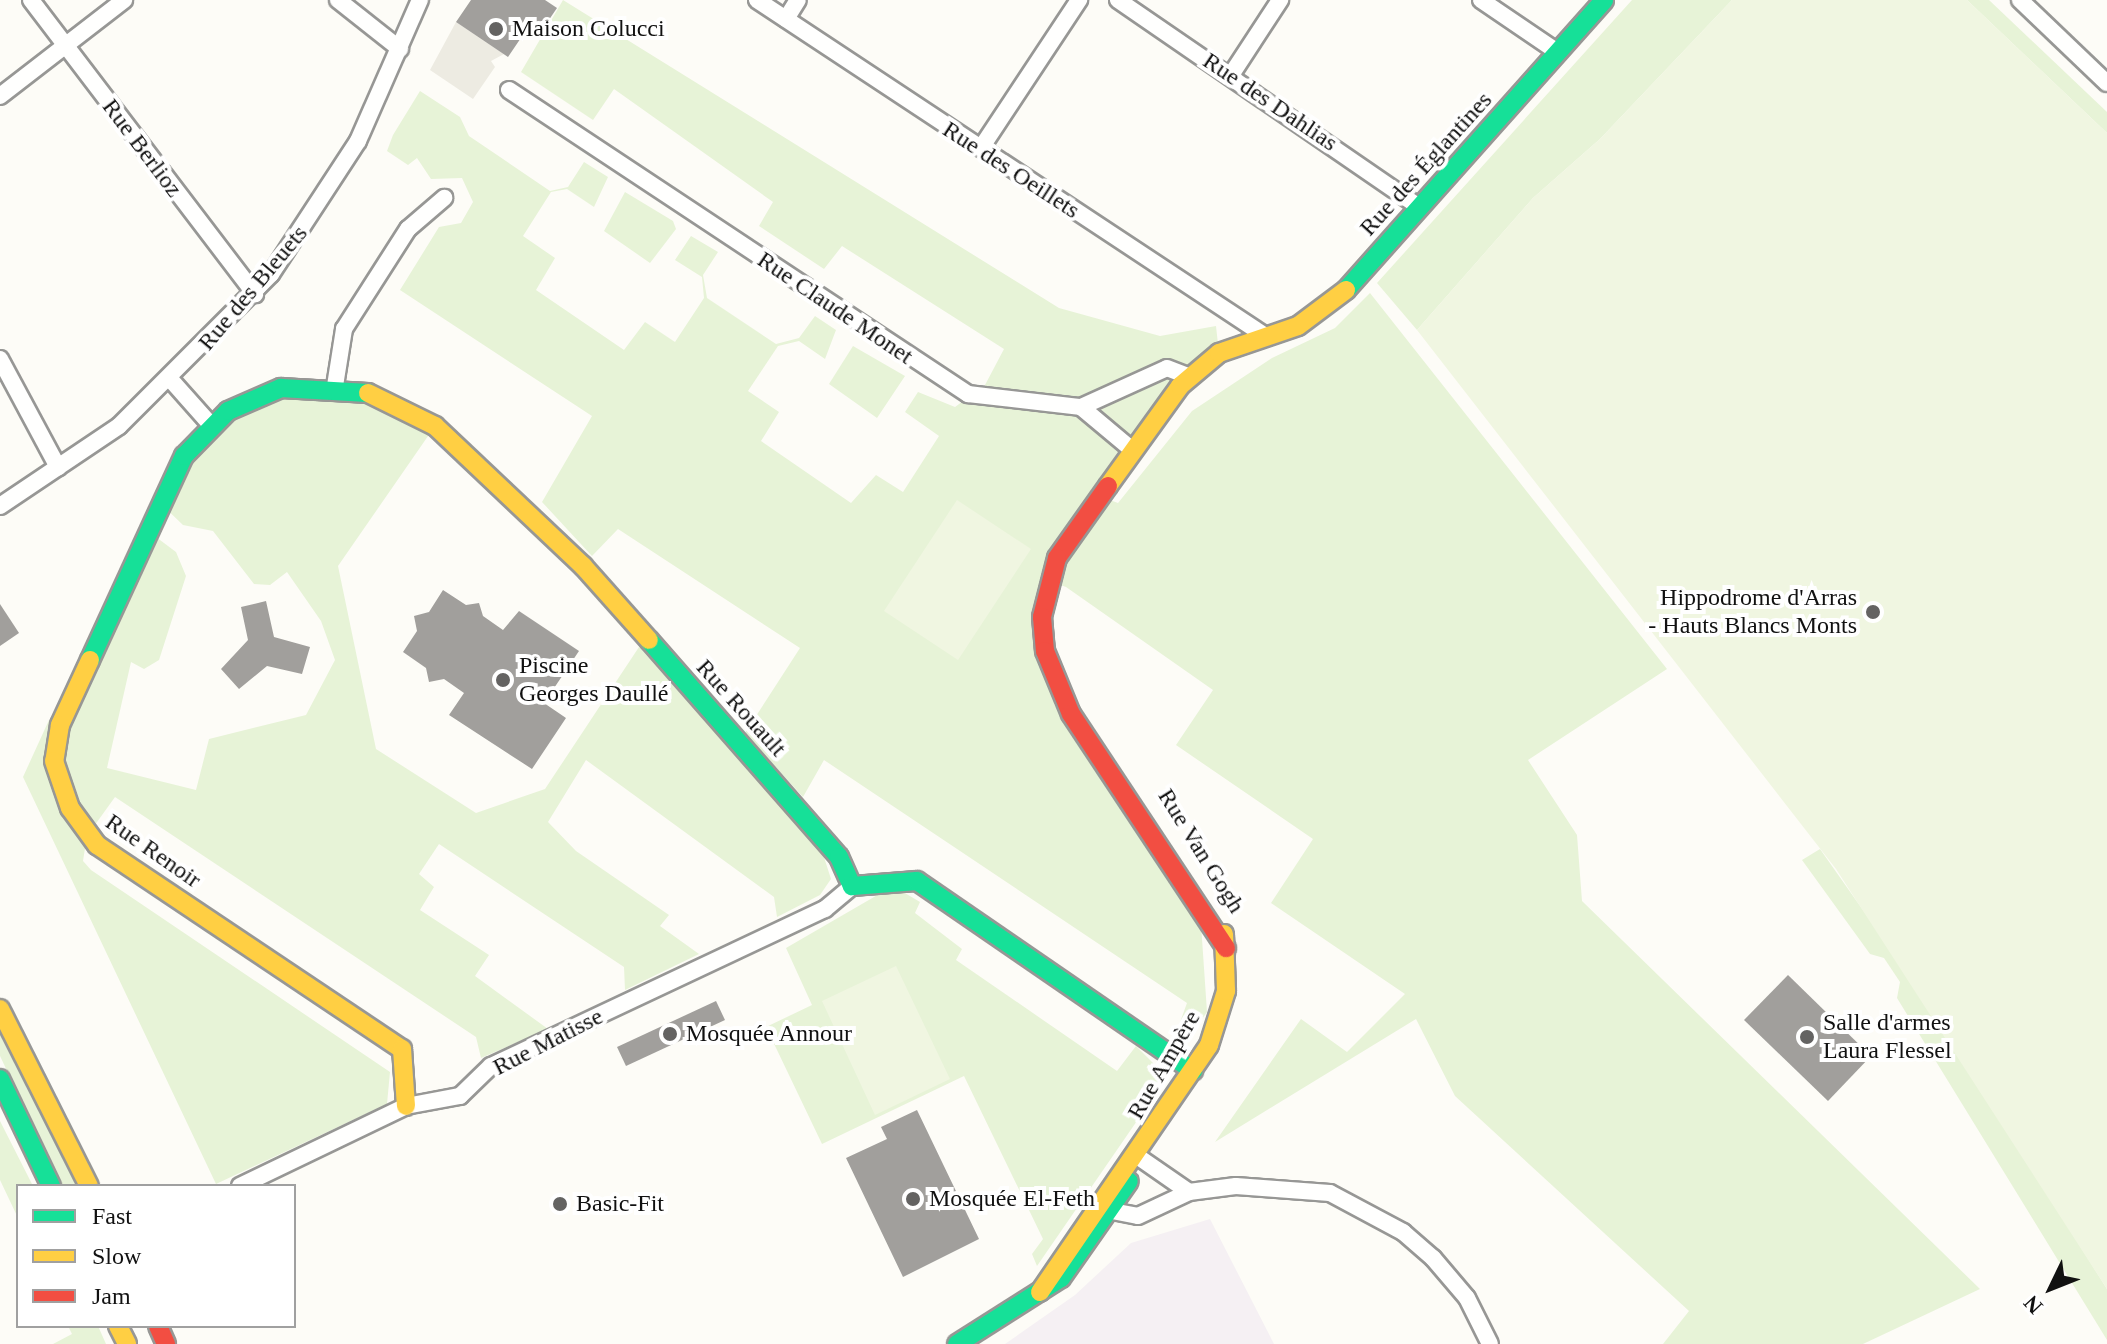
<!DOCTYPE html>
<meta charset="utf-8">
<style>
body{margin:0}
#map{position:relative;width:2107px;height:1344px;overflow:hidden;background:#fdfcf7;font-family:"Times New Roman",serif}
div>[style]{position:absolute}
.industrial>*{inset:0;background:#f5f0f3}
.green>*{inset:0;background:#e7f3d7}
.pitch>*{inset:0;background:#f0f6e1}
.plaza>*{inset:0;background:#edebe2}
.building>*{inset:0;background:#a19f9c}
.roads{filter:drop-shadow(2px 0 #979795) drop-shadow(-2px 0 #979795) drop-shadow(0 2px #979795) drop-shadow(0 -2px #979795)}
.street>*{height:16px;margin:-8px;padding:0 8px;transform-origin:8px;border-radius:8px;background:#fffffe}
.fast>*{height:18px;margin:-9px;padding:0 9px;transform-origin:9px;border-radius:9px;background:#16e098}
.slow>*{height:18px;margin:-9px;padding:0 9px;transform-origin:9px;border-radius:9px;background:#ffcf43}
.jam>*{height:18px;margin:-9px;padding:0 9px;transform-origin:9px;border-radius:9px;background:#f24e42}
.dots>*{width:22px;height:22px;translate:-50% -50%;box-sizing:border-box;border:4px solid #fff;border-radius:50%}
span{translate:-50% -50%;white-space:nowrap;text-align:center;line-height:1.15;-webkit-text-stroke:8px #fff;paint-order:stroke}
.poi-label{font-size:24px;color:#111}
.left{translate:0 -50%;text-align:left}
.right{translate:-100% -50%;text-align:right}
.street-label{font-size:24px;color:#111}
.legend{position:absolute;left:16px;top:1184px;width:280px;height:144px;box-sizing:border-box;background:#fff;border:2px solid #a0a0a0;margin:0;padding:10px 14px;list-style:none;font-size:24px;color:#111}
.legend li{display:flex;align-items:center;gap:16px;height:40px}
.legend b{width:40px;border:2px solid #a0a0a0}
.north{position:absolute;left:2011px;top:1248px;width:80px;height:80px;-webkit-text-stroke:6px #fff;paint-order:stroke;rotate:227deg;font-size:22px;font-weight:700;line-height:32px;text-align:center;color:#111}
.north::after{content:'';display:block;margin:auto;width:28px;height:36px;background:#111;clip-path:polygon(50% 0,100% 100%,50% 72%,0 100%)}
</style>
<div id="map">
<div class="industrial">
<div style="clip-path:polygon(1210px 1219px,1274px 1344px,1005px 1344px,1075px 1295px,1131px 1243px)"></div>
</div>
<div class="green">
<div style="clip-path:polygon(563px 0,1059px 308px,1160px 336px,1216px 326px,1219px 353px,1099px 496px,1118px 503px,1192px 411px,1272px 358px,1335px 328px,1370px 293px,1667px 669px,1528px 760px,1577px 835px,1582px 901px,1980px 1289px,1863px 1344px,1663px 1344px,1689px 1311px,1455px 1096px,1416px 1019px,1215px 1142px,1301px 1019px,1347px 1052px,1405px 994px,1271px 903px,1313px 839px,1176px 745px,1213px 690px,1066px 587px,1049px 581px,1042px 617px,1065px 693px,1054px 704px,1201px 924px,1207px 1012px,1192px 1034px,1179px 1025px,1187px 1003px,824px 760px,803px 797px,745px 733px,800px 648px,618px 529px,592px 556px,542px 502px,592px 416px,400px 290px,439px 227px,461px 223px,473px 202px,462px 178px,431px 179px,417px 158px,408px 165px,387px 151px,393px 135px,420px 91px,460px 117px,469px 136px,550px 191px,568px 187px,584px 162px,608px 177px,594px 207px,567px 189px,551px 192px,523px 236px,555px 258px,536px 290px,624px 350px,645px 322px,675px 342px,704px 298px,702px 277px,675px 260px,691px 236px,718px 252px,703px 275px,707px 298px,776px 344px,799px 338px,815px 316px,836px 330px,825px 359px,799px 341px,778px 346px,748px 391px,779px 412px,761px 441px,851px 503px,876px 475px,903px 492px,939px 436px,905px 412px,918px 392px,955px 407px,985px 385px,1004px 349px,842px 246px,824px 269px,759px 226px,773px 202px,614px 89px,593px 120px,521px 72px)"></div>
<div style="clip-path:polygon(1632px 0,1732px 0,1600px 139px,1533px 198px,1417px 330px,1377px 283px)"></div>
<div style="clip-path:polygon(1967px 0,1989px 0,2107px 112px,2107px 133px)"></div>
<div style="clip-path:polygon(625px 192px,673px 221px,676px 229px,650px 263px,604px 231px)"></div>
<div style="clip-path:polygon(853px 346px,905px 376px,877px 418px,829px 384px)"></div>
<div style="clip-path:polygon(335px 386px,435px 426px,338px 566px,376px 749px,476px 813px,545px 789px,639px 647px,822px 851px,831px 879px,820px 895px,777px 917px,774px 897px,586px 760px,548px 822px,576px 851px,669px 915px,660px 926px,699px 954px,625px 990px,624px 967px,439px 844px,419px 874px,434px 887px,420px 910px,489px 955px,475px 976px,548px 1029px,481px 1058px,476px 1037px,115px 797px,87px 836px,83px 861px,91px 870px,390px 1072px,387px 1104px,216px 1184px,23px 777px,49px 720px,59px 725px,148px 531px,176px 552px,186px 576px,159px 660px,144px 669px,131px 662px,107px 768px,196px 790px,209px 739px,306px 715px,335px 660px,321px 621px,287px 572px,270px 585px,254px 584px,213px 531px,183px 525px,158px 501px,228px 411px)"></div>
<div style="clip-path:polygon(1820px 849px,1915px 984px,2107px 1289px,2107px 1340px,1897px 998px,1900px 982px,1884px 958px,1870px 954px,1802px 860px)"></div>
<div style="clip-path:polygon(893px 886px,920px 902px,915px 913px,962px 949px,956px 960px,1117px 1071px,1136px 1046px,1153px 1063px,1159px 1083px,1150px 1102px,1037px 1266px,1032px 1254px,1043px 1239px,964px 1076px,822px 1144px,766px 1027px,812px 1005px,786px 948px)"></div>
<div style="clip-path:polygon(0 1030px,76px 1184px,62px 1186px,0 1056px)"></div>
<div style="clip-path:polygon(0 1121px,33px 1186px,18px 1186px,18px 1218px,0 1180px)"></div>
<div style="clip-path:polygon(68px 1326px,98px 1326px,106px 1344px,53px 1344px,72px 1334px)"></div>
</div>
<div class="pitch">
<div style="clip-path:polygon(1732px 0,1967px 0,2107px 133px,2107px 1289px,1836px 869px,1417px 330px,1533px 198px,1600px 139px)"></div>
<div style="clip-path:polygon(957px 500px,1031px 549px,958px 660px,884px 611px)"></div>
<div style="clip-path:polygon(896px 966px,950px 1079px,875px 1115px,822px 1001px)"></div>
</div>
<div class="plaza">
<div style="clip-path:polygon(456px 22px,504px 54px,491px 61px,495px 67px,473px 99px,430px 70px)"></div>
</div>
<div class="building">
<div style="clip-path:polygon(471px 0,545px 0,557px 8px,540px 33px,529px 26px,508px 57px,456px 22px)"></div>
<div style="clip-path:polygon(443px 590px,466px 605px,479px 603px,483px 616px,503px 630px,519px 611px,579px 651px,544px 703px,566px 718px,532px 769px,449px 715px,464px 693px,444px 679px,429px 682px,426px 668px,403px 652px,417px 631px,414px 616px,429px 612px)"></div>
<div style="clip-path:polygon(266px 601px,274px 637px,310px 647px,302px 674px,267px 666px,239px 689px,221px 669px,248px 640px,241px 607px)"></div>
<div style="clip-path:polygon(0 604px,19px 633px,0 646px)"></div>
<div style="clip-path:polygon(1788px 975px,1871px 1056px,1828px 1101px,1744px 1020px)"></div>
<div style="clip-path:polygon(716px 1001px,725px 1020px,626px 1066px,617px 1047px)"></div>
<div style="clip-path:polygon(917px 1110px,979px 1239px,903px 1277px,846px 1158px,887px 1139px,881px 1127px)"></div>
</div>
<div class="roads">
<div class="street">
<div style="left:31px;top:0;width:370px;rotate:52.7deg"></div>
<div style="left:338px;top:0;width:79px;rotate:38.3deg"></div>
<div style="left:757px;top:0;width:611px;rotate:33.46deg"></div>
<div style="left:1118px;top:0;width:365px;rotate:34.5deg"></div>
<div style="left:1481px;top:0;width:91px;rotate:34.2deg"></div>
<div style="left:2020px;top:0;width:120px;rotate:43.7deg"></div>
<div style="left:786px;top:19px;width:22px;rotate:-58deg"></div>
<div style="left:1231px;top:75px;width:90px;rotate:-56.8deg"></div>
<div style="left:509px;top:90px;width:551px;rotate:33.52deg"></div>
<div style="left:968px;top:394px;width:114px;rotate:6.6deg"></div>
<div style="left:1081px;top:407px;width:64px;rotate:39.9deg"></div>
<div style="left:0;top:96px;width:157px;rotate:-37.7deg"></div>
<div style="left:981px;top:148px;width:178px;rotate:-56.5deg"></div>
<div style="left:0;top:359px;width:123px;rotate:61.8deg"></div>
<div style="left:171px;top:380px;width:59px;rotate:48.4deg"></div>
<div style="left:335px;top:386px;width:58px;rotate:-81deg"></div>
<div style="left:344px;top:329px;width:119px;rotate:-57.4deg"></div>
<div style="left:408px;top:229px;width:48px;rotate:-40.7deg"></div>
<div style="left:1081px;top:407px;width:94px;rotate:-24.4deg"></div>
<div style="left:1167px;top:368px;width:25px;rotate:21deg"></div>
<div style="left:0;top:506px;width:143px;rotate:-33.9deg"></div>
<div style="left:119px;top:426px;width:215px;rotate:-45deg"></div>
<div style="left:271px;top:274px;width:159px;rotate:-56.8deg"></div>
<div style="left:358px;top:141px;width:154px;rotate:-66.3deg"></div>
<div style="left:1137px;top:1156px;width:63px;rotate:34.7deg"></div>
<div style="left:240px;top:1186px;width:184px;rotate:-25.7deg"></div>
<div style="left:406px;top:1106px;width:55px;rotate:-10.5deg"></div>
<div style="left:460px;top:1096px;width:43px;rotate:-44.1deg"></div>
<div style="left:491px;top:1066px;width:369px;rotate:-25.2deg"></div>
<div style="left:825px;top:909px;width:35px;rotate:-40deg"></div>
<div style="left:1110px;top:1200px;width:11px;rotate:80deg"></div>
<div style="left:1112px;top:1211px;width:26px;rotate:11deg"></div>
<div style="left:1138px;top:1216px;width:56px;rotate:-25.2deg"></div>
<div style="left:1189px;top:1192px;width:47px;rotate:-7.3deg"></div>
<div style="left:1236px;top:1186px;width:94px;rotate:4.3deg"></div>
<div style="left:1330px;top:1193px;width:83px;rotate:28.1deg"></div>
<div style="left:1403px;top:1232px;width:40px;rotate:41deg"></div>
<div style="left:1433px;top:1258px;width:52px;rotate:49.6deg"></div>
<div style="left:1467px;top:1298px;width:51px;rotate:63.4deg"></div>
</div>
<div class="fast">
<div style="left:1346px;top:290px;width:388px;rotate:-48.3deg"></div>
<div style="left:649px;top:640px;width:288px;rotate:48.8deg"></div>
<div style="left:839px;top:857px;width:32px;rotate:66deg"></div>
<div style="left:852px;top:886px;width:65px;rotate:-4.4deg"></div>
<div style="left:917px;top:881px;width:335px;rotate:34.5deg"></div>
<div style="left:90px;top:660px;width:225px;rotate:-65.3deg"></div>
<div style="left:184px;top:456px;width:63px;rotate:-45.6deg"></div>
<div style="left:228px;top:411px;width:58px;rotate:-23.5deg"></div>
<div style="left:281px;top:388px;width:87px;rotate:3.3deg"></div>
<div style="left:0;top:1079px;width:119px;rotate:64.5deg"></div>
<div style="left:957px;top:1344px;width:123px;rotate:-32.4deg"></div>
<div style="left:1061px;top:1278px;width:118px;rotate:-55deg"></div>
</div>
<div class="slow">
<div style="left:368px;top:393px;width:75px;rotate:26.2deg"></div>
<div style="left:435px;top:426px;width:204px;rotate:43.4deg"></div>
<div style="left:583px;top:566px;width:99px;rotate:48.3deg"></div>
<div style="left:1108px;top:486px;width:123px;rotate:-54.2deg"></div>
<div style="left:1180px;top:386px;width:51px;rotate:-40.2deg"></div>
<div style="left:1219px;top:353px;width:83px;rotate:-18.9deg"></div>
<div style="left:1298px;top:326px;width:60px;rotate:-36.9deg"></div>
<div style="left:90px;top:660px;width:72px;rotate:114.8deg"></div>
<div style="left:60px;top:725px;width:36px;rotate:99deg"></div>
<div style="left:54px;top:761px;width:50px;rotate:71.2deg"></div>
<div style="left:70px;top:808px;width:46px;rotate:53.9deg"></div>
<div style="left:97px;top:845px;width:367px;rotate:33.8deg"></div>
<div style="left:402px;top:1049px;width:57px;rotate:86deg"></div>
<div style="left:0;top:1009px;width:198px;rotate:63.3deg"></div>
<div style="left:1040px;top:1292px;width:299px;rotate:-55.6deg"></div>
<div style="left:1209px;top:1045px;width:57px;rotate:-72.5deg"></div>
<div style="left:1226px;top:991px;width:57px;rotate:-92deg"></div>
<div style="left:118px;top:1326px;width:20px;rotate:63deg"></div>
</div>
<div class="jam">
<div style="left:1108px;top:486px;width:88px;rotate:125.3deg"></div>
<div style="left:1057px;top:558px;width:61px;rotate:104.3deg"></div>
<div style="left:1042px;top:617px;width:34px;rotate:85deg"></div>
<div style="left:1045px;top:651px;width:68px;rotate:67.6deg"></div>
<div style="left:1071px;top:714px;width:281px;rotate:56.5deg"></div>
<div style="left:158px;top:1326px;width:20px;rotate:66deg"></div>
</div>
</div>
<div class="dots">
<div style="left:496px;top:29px;background:#646362"></div>
<div style="left:1873px;top:612px;background:#646362"></div>
<div style="left:503px;top:680px;background:#646362"></div>
<div style="left:670px;top:1034px;background:#646362"></div>
<div style="left:1807px;top:1037px;background:#646362"></div>
<div style="left:913px;top:1199px;background:#646362"></div>
<div style="left:560px;top:1204px;background:#646362"></div>
</div>
<div class="poi-label">
<span class="left" style="left:512px;top:29px">Maison Colucci</span>
<span class="right" style="left:1857px;top:612px">Hippodrome d'Arras<br>- Hauts Blancs Monts</span>
<span class="left" style="left:519px;top:680px">Piscine<br>Georges Daullé</span>
<span class="left" style="left:1823px;top:1037px">Salle d'armes<br>Laura Flessel</span>
<span class="left" style="left:686px;top:1034px">Mosquée Annour</span>
<span class="left" style="left:929px;top:1199px">Mosquée El-Feth</span>
<span class="left" style="left:576px;top:1204px">Basic-Fit</span>
</div>
<div class="street-label">
<span style="left:1270px;top:102px;rotate:34deg">Rue des Dahlias</span>
<span style="left:142px;top:148px;rotate:53deg">Rue Berlioz</span>
<span style="left:1426px;top:164px;rotate:-48deg">Rue des Églantines</span>
<span style="left:1011px;top:170px;rotate:33deg">Rue des Oeillets</span>
<span style="left:253px;top:288px;rotate:-50deg">Rue des Bleuets</span>
<span style="left:835px;top:308px;rotate:34deg">Rue Claude Monet</span>
<span style="left:741px;top:708px;rotate:48deg">Rue Rouault</span>
<span style="left:153px;top:851px;rotate:35deg">Rue Renoir</span>
<span style="left:1201px;top:851px;rotate:58deg">Rue Van Gogh</span>
<span style="left:548px;top:1042px;rotate:-27deg">Rue Matisse</span>
<span style="left:1164px;top:1065px;rotate:-60deg">Rue Ampère</span>
</div>
<ul class="legend">
<li><b style="height:10px;background:#16e098"></b>Fast</li>
<li><b style="height:10px;background:#ffcf43"></b>Slow</li>
<li><b style="height:10px;background:#f24e42"></b>Jam</li>
</ul>
<div class="north">N</div>
</div>
